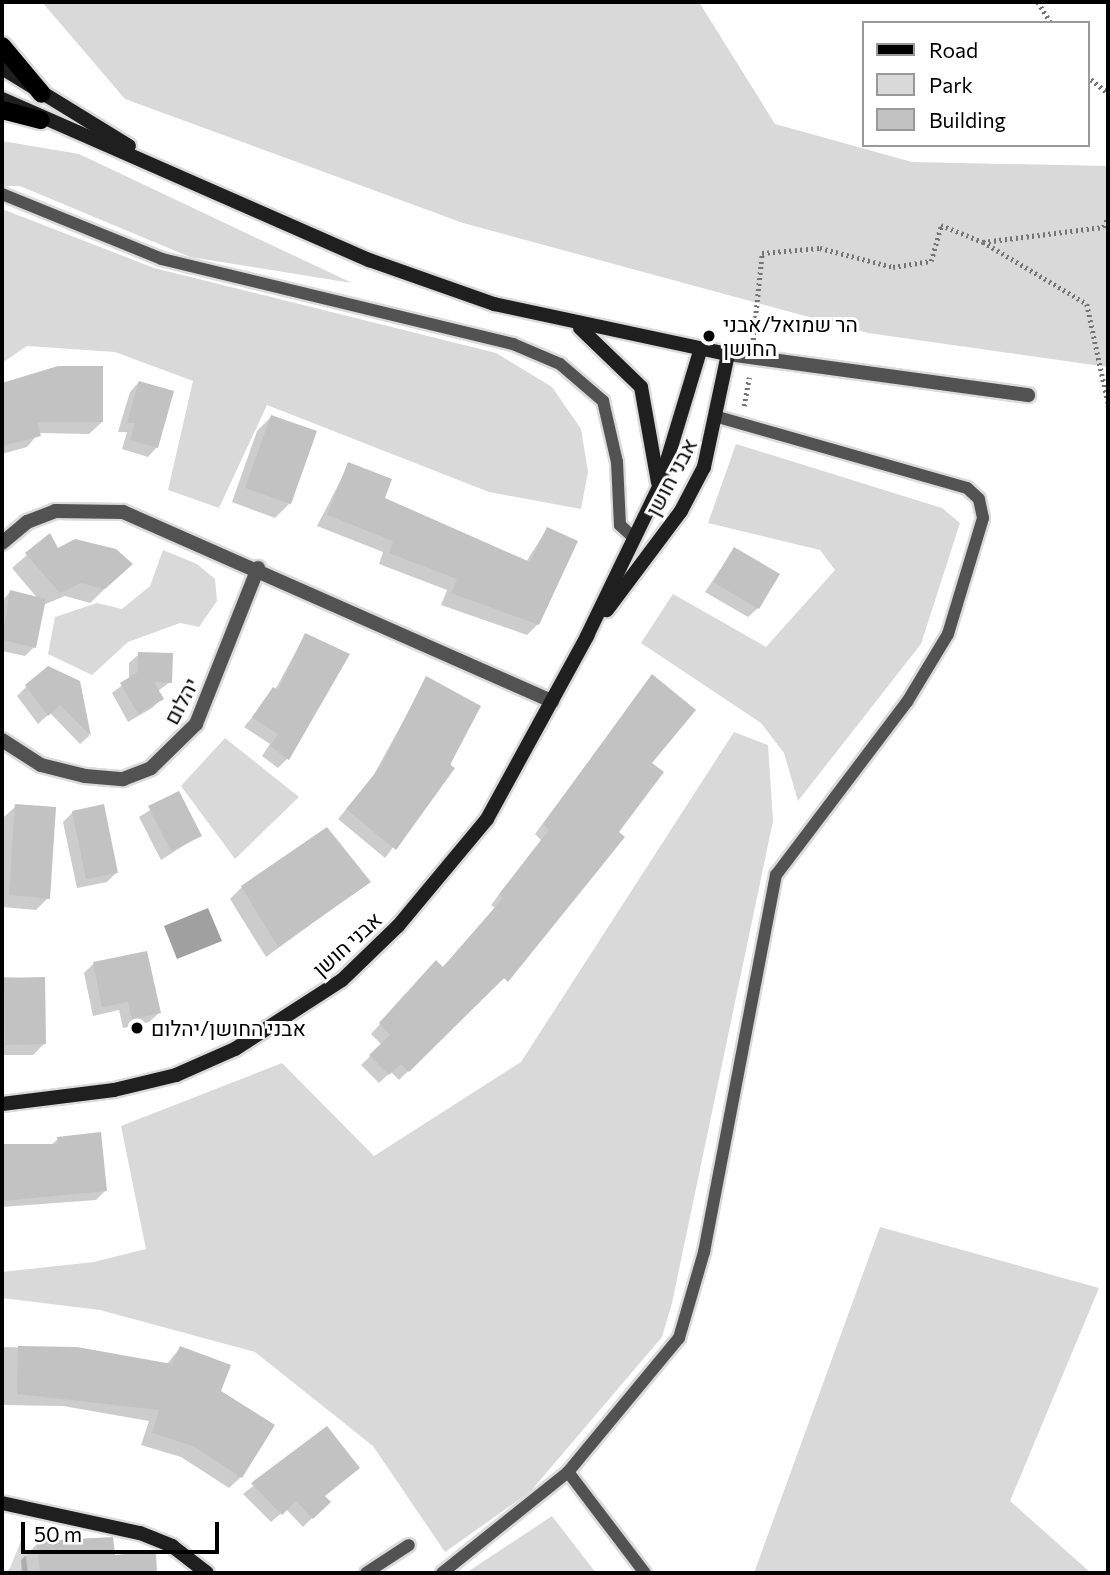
<!DOCTYPE html>
<meta charset="utf-8">
<style>
body{margin:0}
#map{position:relative;width:1110px;height:1575px;overflow:hidden;background:#fff;font-family:Commissioner,Heebo,sans-serif}
div>[style]{position:absolute}
.green>*{inset:0;background:#d9d9d9}
.water>*{inset:0;background:#a0a0a0}
.shadow>*{inset:0;background:#0003}
.building>*{inset:0;background:#c2c2c2}
.path>*{height:4.5px;margin-top:-2.25px;transform-origin:0;background:repeating-linear-gradient(90deg,#747474 0 2px,transparent 0 5.5px)}
.roads{filter:drop-shadow(2px 0 #dbdbdb) drop-shadow(-2px 0 #dbdbdb) drop-shadow(0 2px #dbdbdb) drop-shadow(0 -2px #dbdbdb)}
.lane>*{height:12px;margin:-6px;padding:0 6px;transform-origin:6px;border-radius:6px;background:#525252}
.street>*{height:14px;margin:-7px;padding:0 7px;transform-origin:7px;border-radius:7px;background:#525252}
.secondary>*{height:14px;margin:-7px;padding:0 7px;transform-origin:7px;border-radius:7px;background:#1f1f1f}
.primary>*{height:18px;margin:-9px;padding:0 9px;transform-origin:9px;border-radius:9px;background:#000}
.dots>*{width:19px;height:19px;translate:-50% -50%;box-sizing:border-box;border:4px solid #fff;border-radius:50%}
span{translate:-50% -50%;white-space:nowrap;text-align:center;line-height:1.15;-webkit-text-stroke:6px #fff;paint-order:stroke}
.poi-label{font-size:21px;color:#000}
.left{translate:0 -50%;text-align:left}
.street-label{font-size:21px;color:#000}
.frame{position:absolute;inset:0;border:4px solid #000;pointer-events:none}
.legend{position:absolute;left:862px;top:21px;width:228px;height:126px;box-sizing:border-box;background:#fff;border:2px solid #999;margin:0;padding:9px 12px;list-style:none;font-size:21px;color:#000}
.legend li{display:flex;align-items:center;gap:14px;height:35px}
.legend b{width:35px;border:2px solid #999}
.scale{position:absolute;left:21px;top:1522px;width:198px;height:32px;box-sizing:border-box;border:4px solid #000;border-top:0;padding-left:9px;font-size:21px;line-height:24px;white-space:nowrap;color:#000;-webkit-text-stroke:5px #fff;paint-order:stroke}
</style>
<div id="map">
<div class="green">
<div style="clip-path:polygon(42px 2px,699px 2px,775px 124px,912px 162px,1108px 166px,1108px 367px,868px 333px,463px 223px,125px 99px)"></div>
<div style="clip-path:polygon(2px 141px,79px 154px,352px 283px,190px 257px,20px 186px,2px 186px)"></div>
<div style="clip-path:polygon(2px 209px,154px 268px,496px 353px,552px 387px,581px 429px,588px 472px,581px 509px,489px 492px,267px 405px,219px 508px,168px 490px,193px 381px,115px 352px,27px 346px,2px 363px)"></div>
<div style="clip-path:polygon(736px 444px,942px 508px,960px 523px,921px 644px,798px 801px,784px 753px,761px 723px,641px 643px,673px 594px,766px 647px,835px 570px,820px 550px,708px 523px)"></div>
<div style="clip-path:polygon(163px 550px,197px 564px,215px 579px,217px 601px,199px 627px,180px 623px,128px 642px,92px 675px,48px 654px,55px 617px,97px 603px,122px 609px,150px 586px)"></div>
<div style="clip-path:polygon(734px 732px,768px 745px,773px 821px,672px 1303px,662px 1337px,530px 1492px,445px 1552px,373px 1446px,255px 1352px,100px 1310px,2px 1298px,2px 1272px,94px 1262px,146px 1249px,121px 1126px,282px 1063px,374px 1156px,521px 1062px)"></div>
<div style="clip-path:polygon(225px 738px,299px 797px,235px 859px,181px 786px)"></div>
<div style="clip-path:polygon(880px 1227px,1099px 1288px,1010px 1501px,1091px 1573px,754px 1573px)"></div>
<div style="clip-path:polygon(552px 1516px,596px 1573px,466px 1573px)"></div>
<div style="clip-path:polygon(23px 1536px,28px 1573px,5px 1573px,10px 1568px)"></div>
</div>
<div class="water">
<div style="clip-path:polygon(208px 908px,222px 941px,177px 959px,164px 926px)"></div>
</div>
<div class="shadow">
<div style="clip-path:polygon(102px 368px,102px 422px,89px 434px,39px 433px,27px 447px,2px 454px,2px 387px)"></div>
<div style="clip-path:polygon(139px 382px,157px 447px,148px 457px,122px 449px,127px 432px,118px 432px,130px 392px)"></div>
<div style="clip-path:polygon(271px 417px,290px 503px,275px 518px,232px 502px,257px 431px)"></div>
<div style="clip-path:polygon(349px 464px,383px 499px,526px 562px,547px 529px,538px 624px,527px 635px,441px 605px,447px 590px,379px 564px,383px 552px,317px 526px)"></div>
<div style="clip-path:polygon(43px 541px,116px 578px,90px 603px,65px 596px,43px 605px,34px 647px,25px 656px,2px 651px,2px 601px,10px 592px,38px 599px,12px 568px)"></div>
<div style="clip-path:polygon(734px 549px,758px 608px,748px 617px,705px 592px)"></div>
<div style="clip-path:polygon(305px 635px,288px 758px,278px 768px,262px 756px,270px 744px,244px 727px,275px 690px)"></div>
<div style="clip-path:polygon(139px 654px,170px 682px,158px 691px,162px 698px,152px 708px,128px 722px,112px 693px,129px 680px,129px 663px)"></div>
<div style="clip-path:polygon(652px 676px,649px 763px,535px 948px,399px 1080px,391px 1072px,379px 1083px,361px 1065px,382px 1045px,371px 1034px,427px 972px,442px 968px,495px 908px,491px 905px,541px 840px,535px 834px)"></div>
<div style="clip-path:polygon(427px 678px,452px 768px,385px 858px,338px 819px,372px 778px)"></div>
<div style="clip-path:polygon(78px 682px,89px 736px,80px 744px,50px 713px,38px 724px,17px 696px,27px 686px)"></div>
<div style="clip-path:polygon(178px 793px,199px 836px,161px 860px,139px 817px)"></div>
<div style="clip-path:polygon(16px 806px,48px 898px,36px 910px,2px 907px,2px 833px,4px 817px)"></div>
<div style="clip-path:polygon(73px 812px,116px 873px,107px 882px,77px 888px,63px 822px)"></div>
<div style="clip-path:polygon(369px 882px,266px 957px,230px 899px,242px 887px)"></div>
<div style="clip-path:polygon(93px 964px,159px 1013px,149px 1022px,123px 1028px,119px 1010px,93px 1016px,84px 973px)"></div>
<div style="clip-path:polygon(2px 977px,43px 979px,44px 1044px,33px 1055px,2px 1055px)"></div>
<div style="clip-path:polygon(58px 1139px,106px 1190px,96px 1200px,2px 1207px,2px 1146px,50px 1146px)"></div>
<div style="clip-path:polygon(2px 1347px,77px 1349px,166px 1365px,180px 1348px,219px 1392px,241px 1477px,229px 1488px,181px 1457px,141px 1445px,149px 1421px,63px 1406px,2px 1405px)"></div>
<div style="clip-path:polygon(327px 1428px,358px 1468px,323px 1497px,328px 1502px,303px 1527px,286px 1509px,271px 1522px,243px 1494px)"></div>
<div style="clip-path:polygon(38px 1543px,113px 1557px,154px 1553px,156px 1573px,22px 1573px,21px 1560px)"></div>
</div>
<div class="building">
<div style="clip-path:polygon(58px 366px,103px 366px,103px 422px,37px 422px,41px 436px,2px 446px,2px 383px)"></div>
<div style="clip-path:polygon(139px 381px,174px 391px,158px 448px,130px 440px,135px 423px,127px 423px)"></div>
<div style="clip-path:polygon(271px 415px,317px 431px,291px 504px,245px 488px)"></div>
<div style="clip-path:polygon(348px 462px,392px 479px,385px 498px,530px 562px,547px 527px,578px 541px,539px 625px,451px 593px,457px 579px,389px 553px,393px 541px,327px 515px)"></div>
<div style="clip-path:polygon(50px 533px,58px 548px,75px 539px,116px 549px,133px 564px,105px 589px,81px 583px,60px 593px,25px 553px)"></div>
<div style="clip-path:polygon(734px 547px,780px 574px,759px 609px,713px 582px)"></div>
<div style="clip-path:polygon(10px 590px,46px 599px,36px 648px,2px 640px)"></div>
<div style="clip-path:polygon(305px 633px,350px 654px,289px 760px,270px 746px,278px 734px,252px 717px,273px 687px,278px 690px)"></div>
<div style="clip-path:polygon(138px 652px,173px 653px,172px 683px,154px 682px,164px 699px,138px 714px,120px 683px,138px 672px)"></div>
<div style="clip-path:polygon(48px 666px,80px 681px,91px 736px,60px 705px,48px 716px,25px 685px)"></div>
<div style="clip-path:polygon(652px 674px,696px 710px,652px 763px,664px 772px,619px 832px,625px 837px,508px 982px,504px 978px,409px 1072px,401px 1064px,389px 1075px,369px 1055px,390px 1035px,379px 1023px,436px 960px,443px 967px,503px 898px,499px 894px,549px 830px,543px 824px)"></div>
<div style="clip-path:polygon(426px 676px,481px 706px,450px 765px,455px 768px,396px 850px,346px 809px,381px 766px)"></div>
<div style="clip-path:polygon(179px 791px,202px 836px,171px 851px,148px 806px)"></div>
<div style="clip-path:polygon(15px 804px,56px 807px,50px 899px,9px 895px)"></div>
<div style="clip-path:polygon(104px 804px,118px 873px,86px 879px,72px 811px)"></div>
<div style="clip-path:polygon(327px 827px,371px 882px,278px 947px,241px 886px)"></div>
<div style="clip-path:polygon(147px 951px,161px 1013px,132px 1019px,128px 1002px,102px 1007px,93px 962px)"></div>
<div style="clip-path:polygon(45px 977px,46px 1044px,5px 1045px,4px 978px)"></div>
<div style="clip-path:polygon(101px 1132px,107px 1191px,2px 1201px,2px 1144px,58px 1144px,57px 1137px)"></div>
<div style="clip-path:polygon(18px 1346px,77px 1347px,172px 1364px,180px 1346px,231px 1365px,221px 1391px,275px 1425px,242px 1478px,193px 1446px,152px 1433px,159px 1410px,17px 1394px)"></div>
<div style="clip-path:polygon(327px 1426px,360px 1468px,325px 1496px,331px 1502px,313px 1519px,296px 1501px,282px 1515px,251px 1483px)"></div>
<div style="clip-path:polygon(113px 1537px,115px 1555px,156px 1551px,157px 1573px,40px 1573px,37px 1541px)"></div>
</div>
<div class="path">
<div style="left:1038px;top:2px;width:25px;rotate:58deg"></div>
<div style="left:1087px;top:76px;width:27px;rotate:39deg"></div>
<div style="left:983px;top:242px;width:121px;rotate:-7.1deg"></div>
<div style="left:1103px;top:227px;width:10px;rotate:-61deg"></div>
<div style="left:753px;top:340px;width:87px;rotate:-84.1deg"></div>
<div style="left:762px;top:253px;width:58px;rotate:-4.9deg"></div>
<div style="left:820px;top:248px;width:75px;rotate:14.6deg"></div>
<div style="left:893px;top:267px;width:38px;rotate:-9deg"></div>
<div style="left:931px;top:261px;width:37px;rotate:-74deg"></div>
<div style="left:941px;top:225px;width:45px;rotate:22deg"></div>
<div style="left:983px;top:242px;width:121px;rotate:30.8deg"></div>
<div style="left:1087px;top:304px;width:101px;rotate:78deg"></div>
<div style="left:744px;top:406px;width:29px;rotate:-80deg"></div>
</div>
<div class="roads">
<div class="lane">
<div style="left:2px;top:194px;width:173px;rotate:22.1deg"></div>
<div style="left:162px;top:259px;width:361px;rotate:13.6deg"></div>
<div style="left:513px;top:344px;width:51px;rotate:23.1deg"></div>
<div style="left:560px;top:364px;width:57px;rotate:40.7deg"></div>
<div style="left:603px;top:401px;width:63px;rotate:77.1deg"></div>
<div style="left:617px;top:462px;width:63px;rotate:87.3deg"></div>
<div style="left:620px;top:525px;width:19px;rotate:43deg"></div>
<div style="left:568px;top:1472px;width:127px;rotate:52.7deg"></div>
<div style="left:366px;top:1573px;width:51px;rotate:-33.1deg"></div>
<div style="left:442px;top:1573px;width:161px;rotate:-38.7deg"></div>
<div style="left:568px;top:1472px;width:174px;rotate:-50.4deg"></div>
<div style="left:679px;top:1338px;width:90px;rotate:-73.8deg"></div>
<div style="left:704px;top:1252px;width:384px;rotate:-79.2deg"></div>
<div style="left:776px;top:875px;width:217px;rotate:-52.9deg"></div>
<div style="left:907px;top:702px;width:79px;rotate:-58.9deg"></div>
<div style="left:948px;top:634px;width:121px;rotate:-73.2deg"></div>
<div style="left:983px;top:518px;width:19px;rotate:-102deg"></div>
<div style="left:979px;top:499px;width:16px;rotate:-137deg"></div>
<div style="left:967px;top:488px;width:259px;rotate:-164.1deg"></div>
</div>
<div class="street">
<div style="left:728px;top:354px;width:303px;rotate:7.8deg"></div>
<div style="left:2px;top:543px;width:33px;rotate:-40deg"></div>
<div style="left:27px;top:522px;width:30px;rotate:-21deg"></div>
<div style="left:55px;top:511px;width:68px;rotate:0.8deg"></div>
<div style="left:123px;top:512px;width:469px;rotate:23.8deg"></div>
<div style="left:2px;top:740px;width:46px;rotate:32.7deg"></div>
<div style="left:41px;top:765px;width:45px;rotate:14deg"></div>
<div style="left:85px;top:776px;width:38px;rotate:5deg"></div>
<div style="left:123px;top:779px;width:30px;rotate:-21deg"></div>
<div style="left:151px;top:768px;width:63px;rotate:-44.4deg"></div>
<div style="left:196px;top:724px;width:168px;rotate:-68.3deg"></div>
</div>
<div class="secondary">
<div style="left:2px;top:68px;width:149px;rotate:31.6deg"></div>
<div style="left:2px;top:99px;width:401px;rotate:23.7deg"></div>
<div style="left:369px;top:260px;width:133px;rotate:19.4deg"></div>
<div style="left:494px;top:304px;width:239px;rotate:12.1deg"></div>
<div style="left:728px;top:354px;width:116px;rotate:102deg"></div>
<div style="left:704px;top:467px;width:50px;rotate:117.6deg"></div>
<div style="left:681px;top:511px;width:124px;rotate:126.8deg"></div>
<div style="left:580px;top:328px;width:85px;rotate:44deg"></div>
<div style="left:641px;top:387px;width:97px;rotate:79.9deg"></div>
<div style="left:2px;top:1104px;width:113px;rotate:-7.1deg"></div>
<div style="left:114px;top:1090px;width:64px;rotate:-13.6deg"></div>
<div style="left:176px;top:1075px;width:64px;rotate:-23.8deg"></div>
<div style="left:235px;top:1049px;width:127px;rotate:-32.8deg"></div>
<div style="left:342px;top:980px;width:78px;rotate:-44deg"></div>
<div style="left:398px;top:926px;width:139px;rotate:-50.2deg"></div>
<div style="left:487px;top:819px;width:209px;rotate:-61.3deg"></div>
<div style="left:587px;top:636px;width:165px;rotate:-64.2deg"></div>
<div style="left:659px;top:487px;width:145px;rotate:-73.2deg"></div>
<div style="left:2px;top:1503px;width:141px;rotate:12.3deg"></div>
<div style="left:140px;top:1533px;width:35px;rotate:22deg"></div>
<div style="left:172px;top:1546px;width:44px;rotate:37.6deg"></div>
</div>
<div class="primary">
<div style="left:2px;top:46px;width:62px;rotate:50.2deg"></div>
<div style="left:2px;top:110px;width:40px;rotate:14.4deg"></div>
</div>
</div>
<div class="dots">
<div style="left:709px;top:336px;background:#000"></div>
<div style="left:137px;top:1028px;background:#000"></div>
</div>
<div class="poi-label">
<span class="left" style="left:723px;top:336px">הר שמואל/אבני<br>החושן</span>
<span class="left" style="left:151px;top:1028px">אבני החושן/יהלום</span>
</div>
<div class="street-label">
<span style="left:671px;top:477px;rotate:-62deg">אבני חושן</span>
<span style="left:181px;top:701px;rotate:-62deg">יהלום</span>
<span style="left:347px;top:944px;rotate:-42deg">אבני חושן</span>
</div>
<div class="frame"></div>
<ul class="legend">
<li><b style="height:9px;background:#000"></b>Road</li>
<li><b style="height:19px;background:#d9d9d9"></b>Park</li>
<li><b style="height:19px;background:#c2c2c2"></b>Building</li>
</ul>
<div class="scale">50 m</div>
</div>
